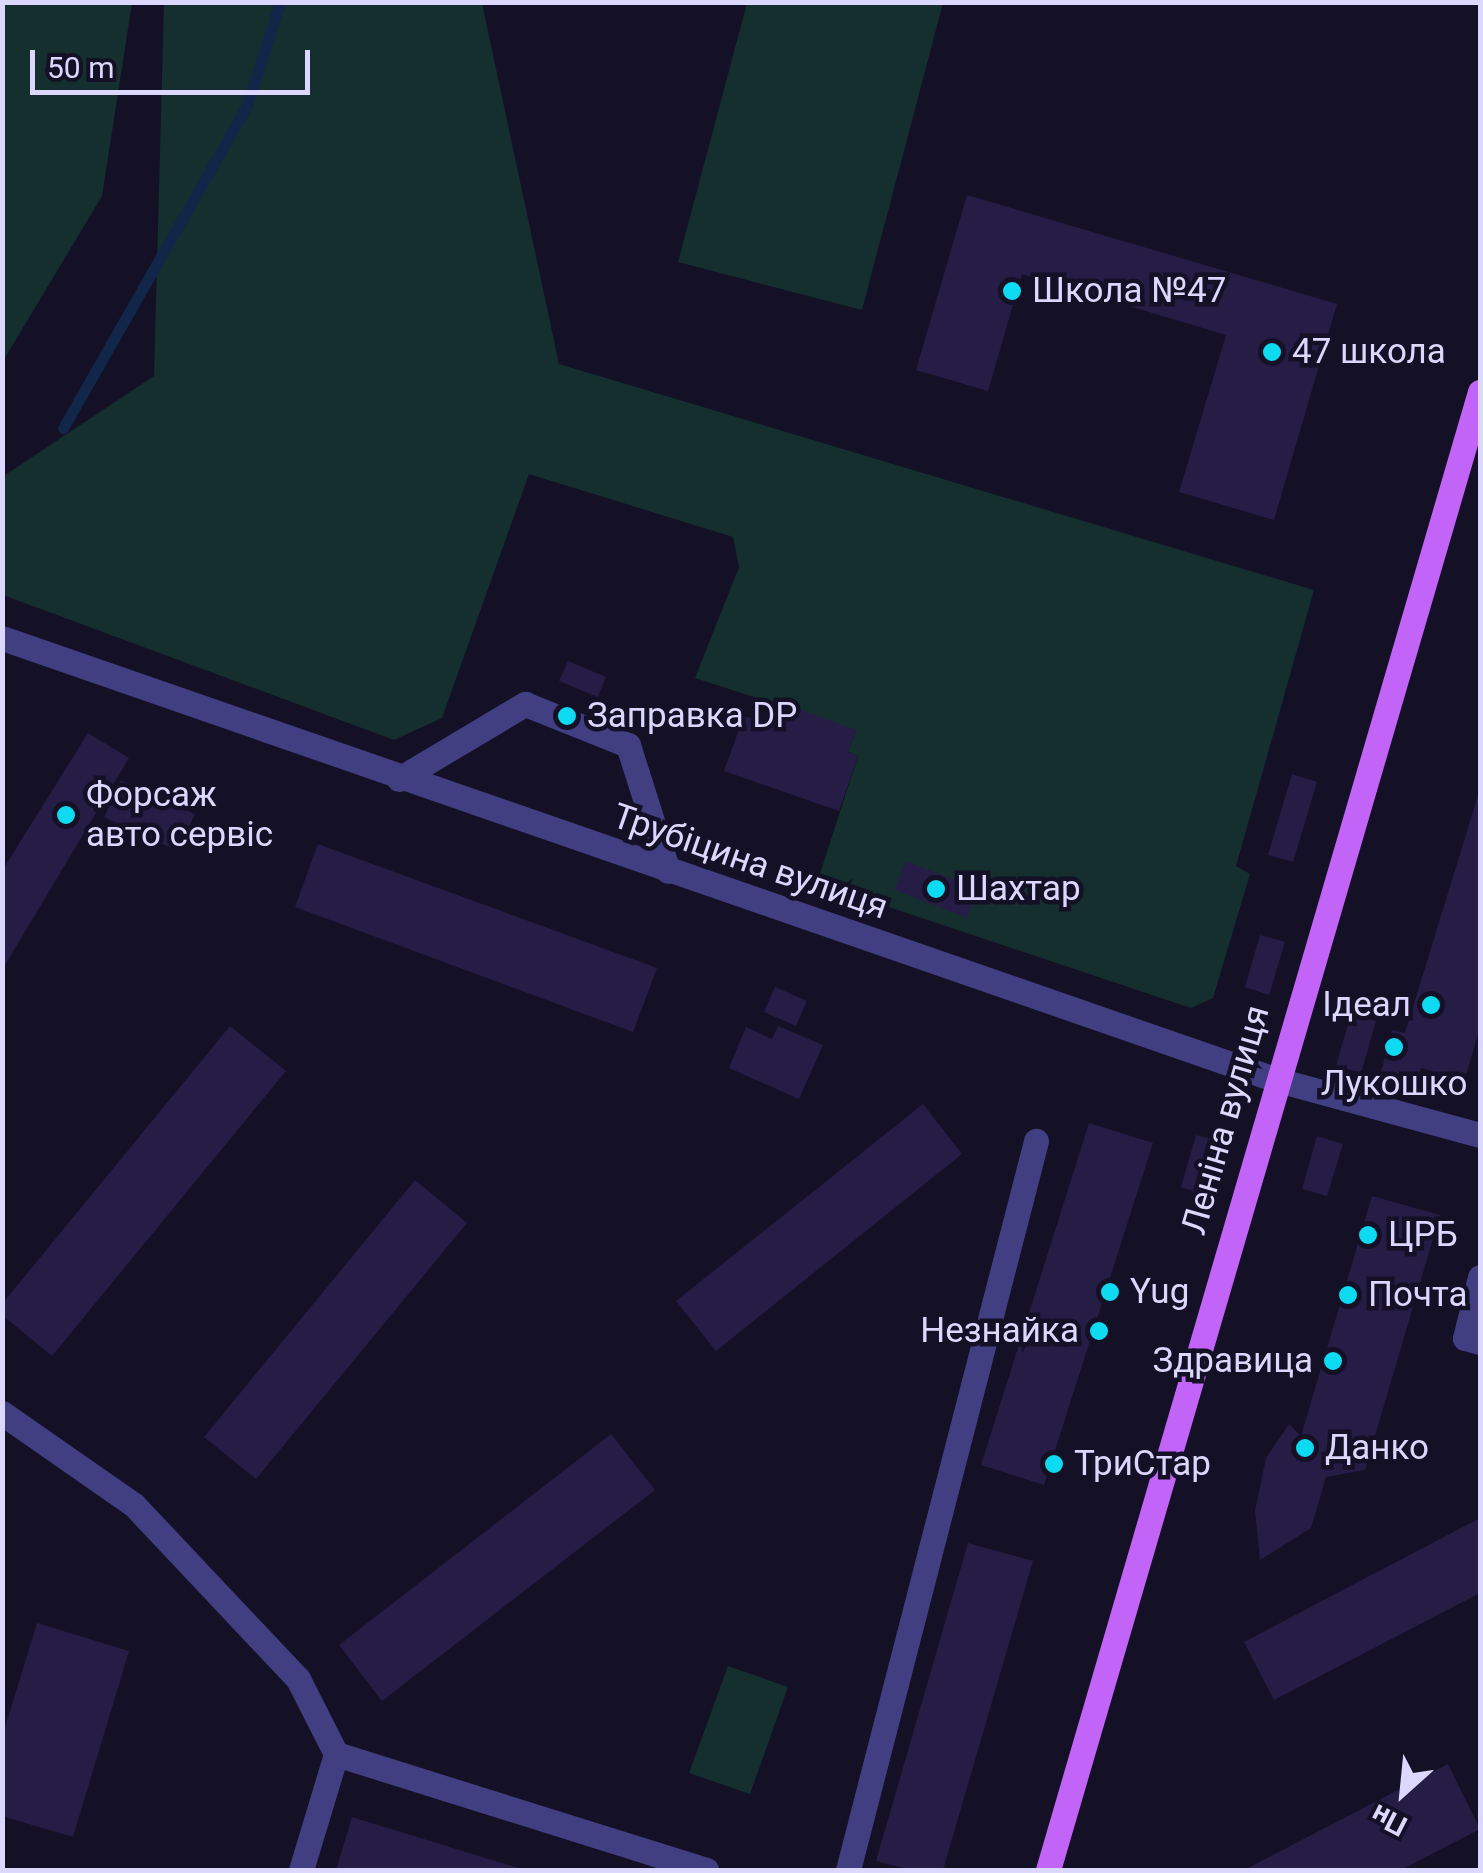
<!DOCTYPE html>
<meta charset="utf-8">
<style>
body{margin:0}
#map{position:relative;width:1483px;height:1873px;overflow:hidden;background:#141026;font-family:Roboto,sans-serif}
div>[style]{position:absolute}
.green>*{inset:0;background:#142f2e}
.stream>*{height:11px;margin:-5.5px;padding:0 5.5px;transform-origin:5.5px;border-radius:5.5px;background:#112649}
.building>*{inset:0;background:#261d46}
.minor>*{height:25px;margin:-12.5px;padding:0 12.5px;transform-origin:12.5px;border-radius:12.5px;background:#413e82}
.major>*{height:25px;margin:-12.5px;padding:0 12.5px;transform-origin:12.5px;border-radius:12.5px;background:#c164f7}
.dots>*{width:28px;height:28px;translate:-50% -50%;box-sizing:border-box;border:5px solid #141026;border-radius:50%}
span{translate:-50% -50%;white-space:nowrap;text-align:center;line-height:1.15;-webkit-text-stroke:9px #141026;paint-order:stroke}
.poi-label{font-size:35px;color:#dcd7fd}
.left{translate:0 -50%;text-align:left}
.right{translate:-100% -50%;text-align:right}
.street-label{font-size:35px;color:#dcd7fd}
.frame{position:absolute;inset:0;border:5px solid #dcd7fd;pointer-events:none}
.north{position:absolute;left:1353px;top:1743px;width:100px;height:100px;-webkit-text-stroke:8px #141026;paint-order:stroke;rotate:207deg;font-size:28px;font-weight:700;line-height:40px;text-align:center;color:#dcd7fd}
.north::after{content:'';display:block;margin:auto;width:35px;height:45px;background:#dcd7fd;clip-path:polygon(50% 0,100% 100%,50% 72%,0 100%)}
.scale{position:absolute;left:30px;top:50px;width:280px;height:45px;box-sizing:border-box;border:5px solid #dcd7fd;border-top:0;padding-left:12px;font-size:30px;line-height:35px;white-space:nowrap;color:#dcd7fd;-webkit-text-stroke:8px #141026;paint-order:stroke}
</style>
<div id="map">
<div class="green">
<div style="clip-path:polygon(3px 2px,132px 3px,102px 196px,3px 361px)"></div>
<div style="clip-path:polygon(164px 3px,482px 3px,559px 364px,1314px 590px,1236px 866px,1250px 874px,1213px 998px,1191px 1008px,817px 883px,858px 756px,848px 752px,856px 730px,695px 678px,739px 567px,733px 537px,529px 474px,442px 718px,394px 740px,3px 595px,2px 477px,154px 376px)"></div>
<div style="clip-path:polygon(747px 3px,943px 3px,862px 310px,678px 262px)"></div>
<div style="clip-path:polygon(728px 1666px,788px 1687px,750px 1794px,689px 1773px)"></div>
</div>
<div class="stream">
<div style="left:63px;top:428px;width:372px;rotate:-60.3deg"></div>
<div style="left:247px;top:105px;width:108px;rotate:-72.2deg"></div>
</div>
<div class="building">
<div style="clip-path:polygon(967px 195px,1337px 304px,1274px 520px,1179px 492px,1226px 335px,1022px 274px,988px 391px,916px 370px)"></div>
<div style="clip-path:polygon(568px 661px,606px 677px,598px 697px,559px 681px)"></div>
<div style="clip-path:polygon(787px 705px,856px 730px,848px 752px,858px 756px,839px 811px,724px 771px,744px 716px,779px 728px)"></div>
<div style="clip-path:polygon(88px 733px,129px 758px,2px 970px,2px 871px)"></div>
<div style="clip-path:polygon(1292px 774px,1317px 782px,1293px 862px,1268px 855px)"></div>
<div style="clip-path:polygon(121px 780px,195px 814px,178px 851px,104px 817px)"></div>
<div style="clip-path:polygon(1480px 789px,1480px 1028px,1464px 1082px,1421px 1068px,1417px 1085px,1380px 1076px,1392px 1030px,1405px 1033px)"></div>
<div style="clip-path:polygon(318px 844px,657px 968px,633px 1032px,295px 907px)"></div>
<div style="clip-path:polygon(905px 861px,978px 889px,967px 918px,895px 890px)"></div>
<div style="clip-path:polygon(1260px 935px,1285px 942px,1269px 995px,1245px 987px)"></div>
<div style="clip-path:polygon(775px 987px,807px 1001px,796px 1026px,764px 1012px)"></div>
<div style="clip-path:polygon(1351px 1014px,1376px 1021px,1361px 1073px,1336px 1066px)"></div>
<div style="clip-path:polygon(230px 1026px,286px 1071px,52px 1356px,2px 1315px,2px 1304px)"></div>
<div style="clip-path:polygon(778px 1026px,823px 1045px,799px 1099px,729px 1068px,746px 1027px,772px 1039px)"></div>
<div style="clip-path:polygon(923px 1104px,962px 1154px,716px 1351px,676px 1301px)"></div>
<div style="clip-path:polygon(1089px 1123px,1153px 1143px,1044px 1485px,981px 1465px)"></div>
<div style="clip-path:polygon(1196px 1135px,1221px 1142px,1205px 1195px,1181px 1187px)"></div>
<div style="clip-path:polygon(1317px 1136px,1343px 1144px,1327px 1196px,1302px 1189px)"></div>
<div style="clip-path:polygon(415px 1180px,467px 1223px,256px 1479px,204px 1437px)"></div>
<div style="clip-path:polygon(1372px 1196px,1440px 1215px,1365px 1470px,1326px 1477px,1311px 1528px,1260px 1560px,1255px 1511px,1266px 1458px,1289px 1424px,1301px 1436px)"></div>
<div style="clip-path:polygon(611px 1434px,655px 1490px,382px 1701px,339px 1645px)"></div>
<div style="clip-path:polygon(1480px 1518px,1480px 1593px,1274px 1700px,1244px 1642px)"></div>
<div style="clip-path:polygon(968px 1543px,1033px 1561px,943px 1870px,911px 1870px,876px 1861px)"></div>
<div style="clip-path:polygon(37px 1623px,129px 1651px,73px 1837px,2px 1816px,2px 1737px)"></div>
<div style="clip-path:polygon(1448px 1764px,1480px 1829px,1401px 1870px,1244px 1870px)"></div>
<div style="clip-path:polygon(352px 1817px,525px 1870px,336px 1870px)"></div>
</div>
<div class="minor">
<div style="left:2px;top:638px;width:1346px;rotate:19.12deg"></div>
<div style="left:1274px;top:1079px;width:213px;rotate:15.2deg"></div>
<div style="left:399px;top:779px;width:147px;rotate:-30.8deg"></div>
<div style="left:525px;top:704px;width:111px;rotate:21.7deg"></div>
<div style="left:628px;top:745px;width:132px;rotate:72.4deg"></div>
<div style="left:1480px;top:1277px;width:63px;rotate:103.8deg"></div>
<div style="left:1465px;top:1338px;width:16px;rotate:15deg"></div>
<div style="left:2px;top:1413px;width:161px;rotate:34.9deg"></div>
<div style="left:134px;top:1505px;width:239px;rotate:46.7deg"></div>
<div style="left:298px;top:1679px;width:84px;rotate:63.1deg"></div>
<div style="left:301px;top:1870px;width:121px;rotate:-73.2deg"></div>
<div style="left:336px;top:1754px;width:388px;rotate:17.4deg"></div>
<div style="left:848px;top:1870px;width:753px;rotate:-75.54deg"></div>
</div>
<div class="major">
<div style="left:1048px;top:1870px;width:1540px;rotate:-73.71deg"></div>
</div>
<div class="dots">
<div style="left:1012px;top:291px;background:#0edaf2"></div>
<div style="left:1272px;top:352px;background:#0edaf2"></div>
<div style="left:567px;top:716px;background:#0edaf2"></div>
<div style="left:66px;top:815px;background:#0edaf2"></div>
<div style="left:936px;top:889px;background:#0edaf2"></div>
<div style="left:1431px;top:1005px;background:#0edaf2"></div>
<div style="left:1394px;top:1047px;background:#0edaf2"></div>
<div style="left:1368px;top:1235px;background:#0edaf2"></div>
<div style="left:1110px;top:1292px;background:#0edaf2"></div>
<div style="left:1348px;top:1295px;background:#0edaf2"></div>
<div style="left:1099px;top:1331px;background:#0edaf2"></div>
<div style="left:1333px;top:1361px;background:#0edaf2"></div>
<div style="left:1305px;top:1448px;background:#0edaf2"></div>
<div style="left:1054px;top:1464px;background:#0edaf2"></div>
</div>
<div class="poi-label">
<span class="left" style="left:1032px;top:291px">Школа №47</span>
<span class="left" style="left:1292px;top:352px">47 школа</span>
<span class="left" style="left:587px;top:716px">Заправка DP</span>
<span class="left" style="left:86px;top:815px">Форсаж<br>авто сервіс</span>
<span class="left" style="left:956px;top:889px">Шахтар</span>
<span class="right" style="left:1411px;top:1005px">Ідеал</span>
<span style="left:1394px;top:1084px">Лукошко</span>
<span class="left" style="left:1388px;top:1235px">ЦРБ</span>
<span class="left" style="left:1130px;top:1292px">Yug</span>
<span class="left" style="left:1368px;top:1295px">Почта</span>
<span class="right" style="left:1079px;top:1331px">Незнайка</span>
<span class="right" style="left:1313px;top:1361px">Здравица</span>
<span class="left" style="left:1325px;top:1448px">Данко</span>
<span class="left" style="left:1074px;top:1464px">ТриСтар</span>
</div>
<div class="street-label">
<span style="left:750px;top:862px;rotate:19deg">Трубіцина вулиця</span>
<span style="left:1226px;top:1120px;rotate:-74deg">Леніна вулиця</span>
</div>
<div class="frame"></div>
<div class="north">Пн</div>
<div class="scale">50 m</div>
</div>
